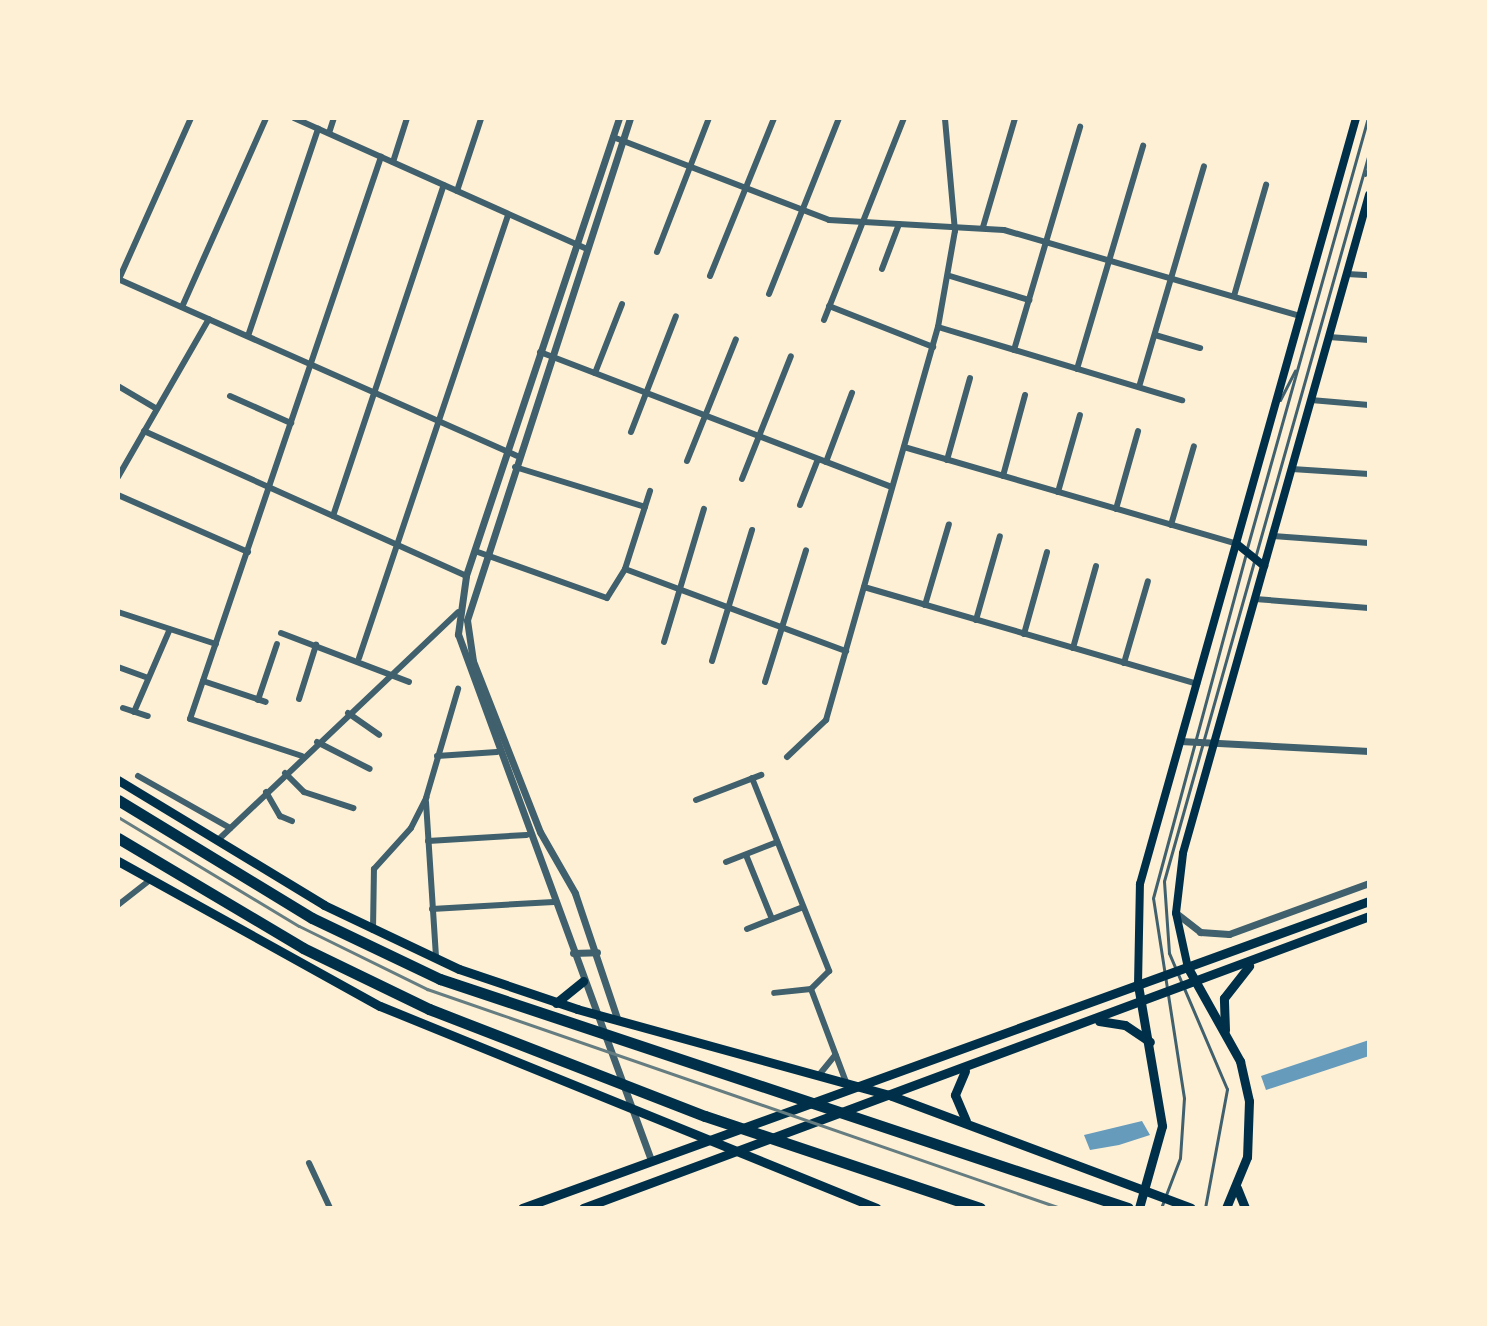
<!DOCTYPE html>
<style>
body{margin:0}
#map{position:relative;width:1487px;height:1326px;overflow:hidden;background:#fdf0d5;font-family:Mulish,sans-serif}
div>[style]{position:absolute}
.water>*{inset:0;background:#669bbc}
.service>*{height:3px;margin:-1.5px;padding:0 1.5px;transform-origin:1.5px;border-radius:1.5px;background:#3f606c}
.minor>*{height:6px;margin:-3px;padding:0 3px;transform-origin:3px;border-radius:3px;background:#3f606c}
.tertiary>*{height:7px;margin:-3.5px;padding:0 3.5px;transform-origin:3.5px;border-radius:3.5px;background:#3f606c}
.secondary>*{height:8px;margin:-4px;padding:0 4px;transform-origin:4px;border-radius:4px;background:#003049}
.primary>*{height:9px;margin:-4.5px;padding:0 4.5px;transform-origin:4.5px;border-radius:4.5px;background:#003049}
.motorway>*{height:11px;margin:-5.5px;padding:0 5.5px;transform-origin:5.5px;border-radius:5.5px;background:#003049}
.rail>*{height:3px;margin:-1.5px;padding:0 1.5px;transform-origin:1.5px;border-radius:1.5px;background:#657d81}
span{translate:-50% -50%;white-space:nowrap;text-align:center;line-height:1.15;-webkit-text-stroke:7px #fdf0d5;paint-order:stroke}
.frame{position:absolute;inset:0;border:120px solid #fdf0d5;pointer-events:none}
</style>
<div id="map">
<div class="water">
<div style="clip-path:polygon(1369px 1040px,1369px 1056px,1266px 1090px,1261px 1076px)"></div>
<div style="clip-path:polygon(1142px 1121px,1150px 1135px,1119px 1145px,1090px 1150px,1084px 1135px)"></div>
</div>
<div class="service">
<div style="left:1365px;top:175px;width:10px;rotate:-66deg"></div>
<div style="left:1280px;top:400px;width:33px;rotate:-63deg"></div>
<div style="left:1247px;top:548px;width:447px;rotate:-74.3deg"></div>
<div style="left:1161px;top:1208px;width:53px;rotate:-69.2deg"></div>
<div style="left:1180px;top:1158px;width:60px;rotate:-86.2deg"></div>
<div style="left:1184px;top:1098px;width:202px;rotate:-98.8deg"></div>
<div style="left:1153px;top:898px;width:354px;rotate:-74.9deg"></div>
<div style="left:1205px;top:1208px;width:121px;rotate:-79.5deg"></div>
<div style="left:1227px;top:1089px;width:148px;rotate:-113.1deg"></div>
<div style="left:1169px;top:953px;width:72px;rotate:-94deg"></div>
<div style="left:1164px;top:881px;width:756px;rotate:-74.27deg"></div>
</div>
<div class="minor">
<div style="left:294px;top:118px;width:321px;rotate:24.1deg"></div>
<div style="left:329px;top:133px;width:16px;rotate:-72deg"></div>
<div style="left:613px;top:137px;width:231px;rotate:21deg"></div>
<div style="left:829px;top:220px;width:175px;rotate:3.3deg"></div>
<div style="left:1004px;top:230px;width:308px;rotate:16.2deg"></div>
<div style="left:393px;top:162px;width:46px;rotate:-72.3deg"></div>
<div style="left:457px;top:191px;width:76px;rotate:-71.6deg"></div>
<div style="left:983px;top:227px;width:114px;rotate:-73.6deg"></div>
<div style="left:657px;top:252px;width:144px;rotate:-68.8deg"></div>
<div style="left:882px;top:269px;width:48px;rotate:-69.3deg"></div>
<div style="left:1347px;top:274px;width:22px;rotate:3deg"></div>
<div style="left:710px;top:276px;width:170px;rotate:-67.9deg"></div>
<div style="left:950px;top:276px;width:83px;rotate:16.9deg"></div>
<div style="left:118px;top:279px;width:436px;rotate:23.9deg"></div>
<div style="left:119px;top:279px;width:176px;rotate:-65.9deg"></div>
<div style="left:769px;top:294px;width:189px;rotate:-68.3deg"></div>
<div style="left:1234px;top:296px;width:116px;rotate:-73.9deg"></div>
<div style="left:829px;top:306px;width:112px;rotate:21.5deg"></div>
<div style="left:182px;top:307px;width:207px;rotate:-66deg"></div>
<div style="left:824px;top:320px;width:217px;rotate:-68.4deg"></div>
<div style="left:938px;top:327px;width:255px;rotate:16.7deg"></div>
<div style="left:1155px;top:335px;width:47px;rotate:16.1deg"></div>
<div style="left:248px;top:336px;width:219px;rotate:-71.3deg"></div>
<div style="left:1329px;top:337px;width:40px;rotate:4.3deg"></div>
<div style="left:1014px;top:350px;width:233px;rotate:-73.5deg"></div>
<div style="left:540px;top:352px;width:377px;rotate:21deg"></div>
<div style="left:1077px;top:369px;width:233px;rotate:-73.5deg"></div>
<div style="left:595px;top:373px;width:74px;rotate:-68.6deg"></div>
<div style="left:118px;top:386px;width:45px;rotate:30.5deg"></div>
<div style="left:1139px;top:387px;width:230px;rotate:-73.6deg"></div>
<div style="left:230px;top:396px;width:67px;rotate:23.9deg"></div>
<div style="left:1311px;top:400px;width:58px;rotate:4.9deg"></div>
<div style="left:144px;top:431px;width:353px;rotate:24.2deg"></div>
<div style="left:631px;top:432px;width:124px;rotate:-68.8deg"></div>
<div style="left:904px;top:447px;width:347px;rotate:16.2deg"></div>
<div style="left:947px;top:460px;width:85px;rotate:-74.3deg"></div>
<div style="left:687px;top:461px;width:131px;rotate:-68.1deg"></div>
<div style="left:826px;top:462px;width:74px;rotate:-69.4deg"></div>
<div style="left:515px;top:467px;width:136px;rotate:17.1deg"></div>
<div style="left:1292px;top:469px;width:77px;rotate:3.7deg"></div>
<div style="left:1003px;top:476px;width:84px;rotate:-74.8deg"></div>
<div style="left:118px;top:477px;width:182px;rotate:-60.1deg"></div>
<div style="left:742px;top:479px;width:132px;rotate:-68.3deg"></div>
<div style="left:1058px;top:492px;width:80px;rotate:-74.1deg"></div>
<div style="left:118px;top:495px;width:142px;rotate:23.7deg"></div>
<div style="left:800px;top:505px;width:49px;rotate:-68.6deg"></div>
<div style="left:1116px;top:509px;width:81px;rotate:-74.2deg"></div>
<div style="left:333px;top:516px;width:349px;rotate:-71.5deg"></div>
<div style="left:1171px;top:525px;width:82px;rotate:-73.8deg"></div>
<div style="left:1273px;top:536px;width:96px;rotate:4.2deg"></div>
<div style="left:475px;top:551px;width:140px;rotate:19.6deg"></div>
<div style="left:607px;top:598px;width:34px;rotate:-58deg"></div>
<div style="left:625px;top:569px;width:82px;rotate:-72.2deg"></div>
<div style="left:625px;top:569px;width:236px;rotate:20.4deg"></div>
<div style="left:864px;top:587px;width:347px;rotate:16.2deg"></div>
<div style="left:1255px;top:599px;width:114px;rotate:4.5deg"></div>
<div style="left:925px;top:605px;width:84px;rotate:-73.5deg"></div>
<div style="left:118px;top:612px;width:103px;rotate:18.1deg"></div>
<div style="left:976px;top:620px;width:87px;rotate:-74.1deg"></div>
<div style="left:281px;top:633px;width:137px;rotate:20.9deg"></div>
<div style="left:1024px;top:634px;width:85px;rotate:-74.3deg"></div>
<div style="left:664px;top:642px;width:139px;rotate:-73.3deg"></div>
<div style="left:1073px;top:648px;width:85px;rotate:-74.3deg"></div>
<div style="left:359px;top:658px;width:468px;rotate:-71.4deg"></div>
<div style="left:712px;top:661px;width:137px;rotate:-73deg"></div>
<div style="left:1124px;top:663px;width:85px;rotate:-73.7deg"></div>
<div style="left:118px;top:667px;width:30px;rotate:20deg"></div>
<div style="left:203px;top:681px;width:66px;rotate:18.4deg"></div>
<div style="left:765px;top:682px;width:138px;rotate:-72.7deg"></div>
<div style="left:299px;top:699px;width:57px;rotate:-72.5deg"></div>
<div style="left:258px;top:700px;width:59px;rotate:-71.3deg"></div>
<div style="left:123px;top:708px;width:26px;rotate:18deg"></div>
<div style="left:134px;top:712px;width:90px;rotate:-66.6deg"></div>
<div style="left:348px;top:713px;width:38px;rotate:35deg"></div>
<div style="left:317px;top:742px;width:59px;rotate:27deg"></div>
<div style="left:302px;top:756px;width:118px;rotate:-161.7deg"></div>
<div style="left:190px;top:719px;width:594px;rotate:-71.23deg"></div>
<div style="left:437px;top:756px;width:60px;rotate:-3.8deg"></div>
<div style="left:787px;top:757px;width:54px;rotate:-43.5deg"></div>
<div style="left:826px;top:720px;width:409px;rotate:-74.1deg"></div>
<div style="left:938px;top:327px;width:97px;rotate:-80deg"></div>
<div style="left:955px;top:231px;width:113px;rotate:-95.1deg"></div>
<div style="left:285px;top:773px;width:27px;rotate:45deg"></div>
<div style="left:304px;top:792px;width:52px;rotate:18.1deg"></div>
<div style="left:138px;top:776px;width:106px;rotate:29.5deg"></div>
<div style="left:752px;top:778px;width:208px;rotate:68.2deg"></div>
<div style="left:829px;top:971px;width:25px;rotate:135deg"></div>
<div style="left:811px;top:989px;width:37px;rotate:174deg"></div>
<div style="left:266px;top:792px;width:28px;rotate:60deg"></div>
<div style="left:280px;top:816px;width:13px;rotate:23deg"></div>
<div style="left:696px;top:800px;width:70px;rotate:-21deg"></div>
<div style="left:426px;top:802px;width:156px;rotate:86.3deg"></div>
<div style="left:218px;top:840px;width:331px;rotate:-43.5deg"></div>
<div style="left:428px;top:841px;width:99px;rotate:-3.5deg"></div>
<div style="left:746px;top:855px;width:69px;rotate:67.9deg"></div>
<div style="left:726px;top:862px;width:55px;rotate:-21.4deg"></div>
<div style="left:118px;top:905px;width:41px;rotate:-38deg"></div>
<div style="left:432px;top:909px;width:122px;rotate:-3.3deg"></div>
<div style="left:747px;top:929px;width:60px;rotate:-21.4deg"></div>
<div style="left:373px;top:930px;width:61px;rotate:-89.1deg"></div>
<div style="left:374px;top:869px;width:55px;rotate:-47.9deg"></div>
<div style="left:411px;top:828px;width:34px;rotate:-63deg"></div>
<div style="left:426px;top:798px;width:114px;rotate:-73.6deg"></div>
<div style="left:811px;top:989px;width:99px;rotate:69.4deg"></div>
<div style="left:819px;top:1075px;width:26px;rotate:-51deg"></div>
<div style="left:309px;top:1163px;width:50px;rotate:65deg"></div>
</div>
<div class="tertiary">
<div style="left:619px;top:118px;width:483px;rotate:108.5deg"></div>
<div style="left:466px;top:576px;width:59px;rotate:97.9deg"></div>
<div style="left:458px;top:634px;width:560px;rotate:69.85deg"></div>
<div style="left:1180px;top:741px;width:189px;rotate:3deg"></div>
<div style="left:1176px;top:913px;width:31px;rotate:38deg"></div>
<div style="left:1200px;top:932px;width:29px;rotate:4deg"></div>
<div style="left:1229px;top:934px;width:149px;rotate:-20deg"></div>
<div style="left:573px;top:953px;width:24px;rotate:-2deg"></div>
<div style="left:618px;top:1021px;width:135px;rotate:-108.6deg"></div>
<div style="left:575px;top:893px;width:70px;rotate:-119.8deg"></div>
<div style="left:540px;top:832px;width:184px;rotate:-111.4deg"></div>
<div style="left:473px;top:661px;width:41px;rotate:-98.3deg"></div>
<div style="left:467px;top:620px;width:528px;rotate:-72.01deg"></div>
</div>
<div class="secondary">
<div style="left:1237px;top:544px;width:35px;rotate:39deg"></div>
<div style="left:1188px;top:968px;width:56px;rotate:-102.3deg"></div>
<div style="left:1176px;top:913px;width:60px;rotate:-83.3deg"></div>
<div style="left:1183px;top:853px;width:684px;rotate:-74.22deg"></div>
<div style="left:1138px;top:985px;width:101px;rotate:-88.9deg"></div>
<div style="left:1140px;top:884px;width:796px;rotate:-74.25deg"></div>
</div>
<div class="primary">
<div style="left:118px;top:780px;width:241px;rotate:31.2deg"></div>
<div style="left:324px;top:905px;width:149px;rotate:25.4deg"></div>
<div style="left:459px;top:969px;width:125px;rotate:18.7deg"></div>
<div style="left:577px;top:1009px;width:327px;rotate:15.4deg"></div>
<div style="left:892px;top:1096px;width:319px;rotate:20.5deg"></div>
<div style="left:118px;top:861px;width:299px;rotate:29deg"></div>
<div style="left:380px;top:1006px;width:536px;rotate:22.12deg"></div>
<div style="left:1188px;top:968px;width:107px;rotate:60.8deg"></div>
<div style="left:1240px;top:1061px;width:41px;rotate:77.3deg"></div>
<div style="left:1249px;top:1101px;width:56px;rotate:92deg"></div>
<div style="left:1247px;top:1157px;width:55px;rotate:112.4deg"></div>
<div style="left:1138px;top:985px;width:143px;rotate:80.3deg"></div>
<div style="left:1162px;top:1126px;width:85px;rotate:105.7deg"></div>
<div style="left:556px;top:1003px;width:35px;rotate:-39deg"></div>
<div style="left:1099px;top:1021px;width:26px;rotate:9deg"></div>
<div style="left:1125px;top:1025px;width:30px;rotate:34deg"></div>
<div style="left:1225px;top:1030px;width:32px;rotate:-92deg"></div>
<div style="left:1224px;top:998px;width:41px;rotate:-52deg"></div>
<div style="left:965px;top:1071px;width:26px;rotate:113deg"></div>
<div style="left:955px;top:1095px;width:28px;rotate:67deg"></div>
<div style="left:1237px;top:1188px;width:22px;rotate:68deg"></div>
<div style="left:522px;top:1208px;width:901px;rotate:-19.92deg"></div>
<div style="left:583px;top:1208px;width:838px;rotate:-20.38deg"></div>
</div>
<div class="motorway">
<div style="left:118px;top:800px;width:227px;rotate:31.3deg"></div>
<div style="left:312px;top:918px;width:142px;rotate:25.5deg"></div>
<div style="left:440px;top:979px;width:725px;rotate:18.41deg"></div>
<div style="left:118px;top:838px;width:215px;rotate:30.7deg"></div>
<div style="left:303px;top:948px;width:140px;rotate:25.8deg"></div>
<div style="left:429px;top:1009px;width:296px;rotate:21.2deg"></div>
<div style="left:705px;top:1116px;width:290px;rotate:18.5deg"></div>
</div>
<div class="rail">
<div style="left:118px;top:817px;width:211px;rotate:31.1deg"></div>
<div style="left:299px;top:926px;width:143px;rotate:26.2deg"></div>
<div style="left:427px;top:989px;width:670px;rotate:19.08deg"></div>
</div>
<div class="frame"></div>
</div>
